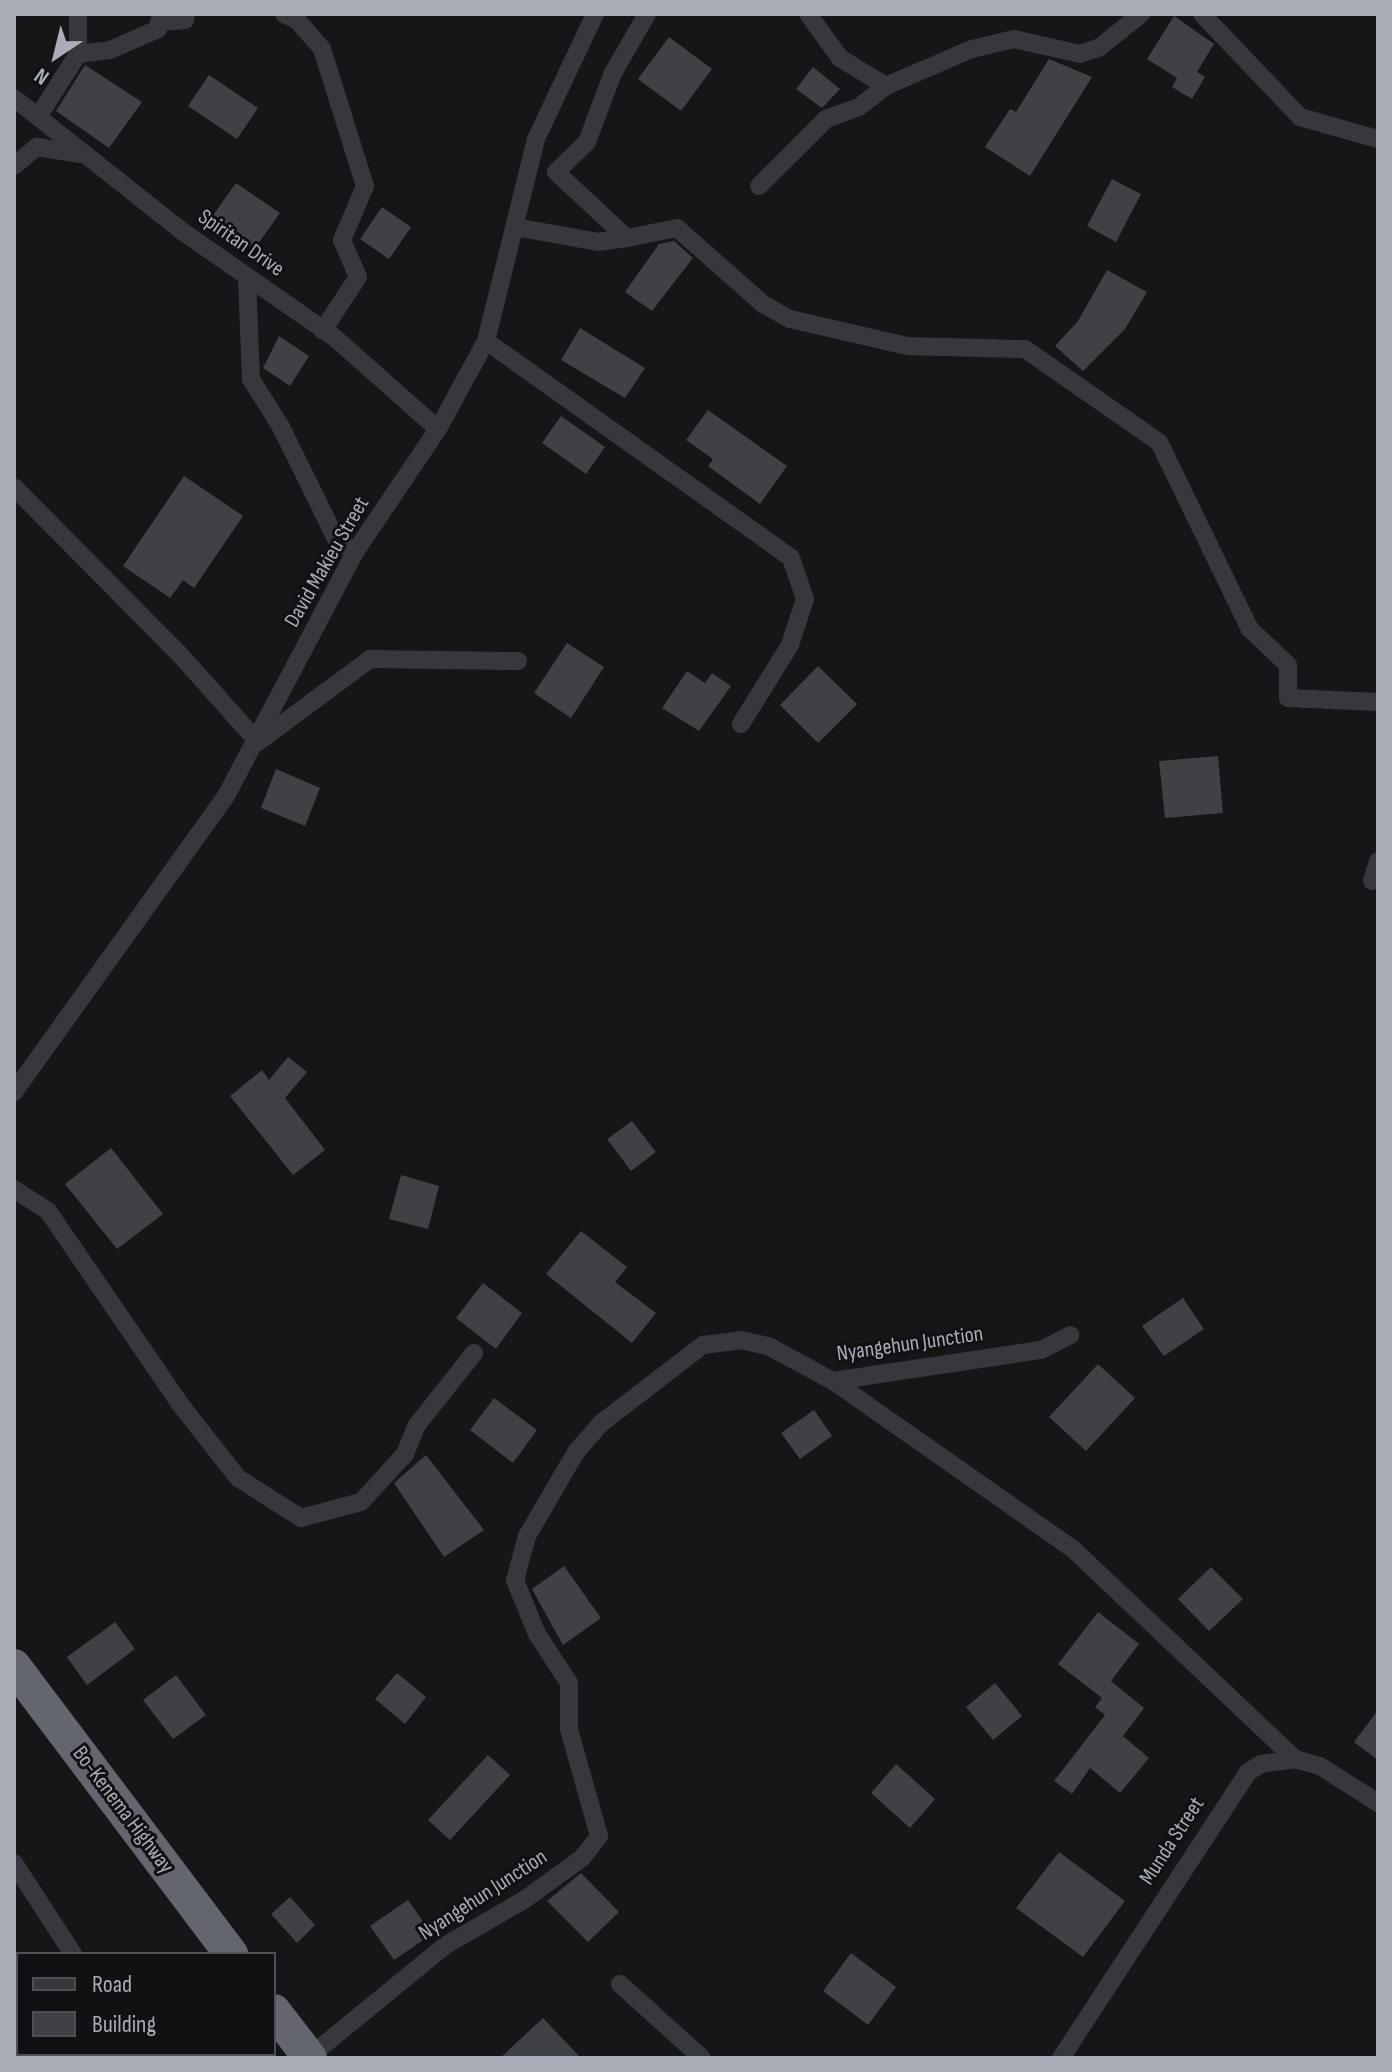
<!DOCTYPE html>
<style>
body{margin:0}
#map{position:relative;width:1392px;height:2072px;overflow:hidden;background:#161618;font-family:"Sofia Sans Condensed",sans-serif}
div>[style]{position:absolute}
.building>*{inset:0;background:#404145}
.street>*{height:18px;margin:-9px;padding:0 9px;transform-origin:9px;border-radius:9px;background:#37383d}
.highway>*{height:34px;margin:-17px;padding:0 17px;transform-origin:17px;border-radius:17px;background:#63666e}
span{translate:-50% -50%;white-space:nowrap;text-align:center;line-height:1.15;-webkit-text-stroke:6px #111113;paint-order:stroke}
.street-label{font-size:22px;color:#a8adb8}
.frame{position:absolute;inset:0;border:16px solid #a8adb8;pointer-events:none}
.legend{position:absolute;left:16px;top:1952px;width:260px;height:104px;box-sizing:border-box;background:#111113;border:2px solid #4d4f55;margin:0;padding:10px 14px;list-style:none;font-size:24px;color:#a8adb8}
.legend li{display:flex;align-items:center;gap:16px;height:40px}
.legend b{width:40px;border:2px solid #4d4f55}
.north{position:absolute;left:16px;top:16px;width:80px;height:80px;-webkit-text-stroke:6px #111113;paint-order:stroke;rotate:215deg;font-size:22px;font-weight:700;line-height:32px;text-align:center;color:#a8adb8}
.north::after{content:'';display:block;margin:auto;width:28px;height:36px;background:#a8adb8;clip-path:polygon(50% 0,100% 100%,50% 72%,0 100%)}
</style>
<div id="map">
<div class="building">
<div style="clip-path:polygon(1174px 16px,1214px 44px,1197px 72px,1205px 77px,1192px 99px,1172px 87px,1177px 78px,1147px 59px)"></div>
<div style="clip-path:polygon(669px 37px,712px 69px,681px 111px,638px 79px)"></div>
<div style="clip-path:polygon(1049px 59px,1092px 77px,1030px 176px,985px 147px,1010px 109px,1016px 112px)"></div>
<div style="clip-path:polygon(85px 65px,142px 102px,109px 148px,56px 111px)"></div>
<div style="clip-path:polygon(813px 67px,840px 89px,822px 108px,796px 89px)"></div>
<div style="clip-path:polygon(209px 75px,258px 108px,237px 139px,188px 106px)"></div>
<div style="clip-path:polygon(1112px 179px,1141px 194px,1116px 242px,1087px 226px)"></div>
<div style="clip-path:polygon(236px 183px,280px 213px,255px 248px,211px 218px)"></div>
<div style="clip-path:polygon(382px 207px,411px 227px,389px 259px,360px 239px)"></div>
<div style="clip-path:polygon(674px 241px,693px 258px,652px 311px,625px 292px,659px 244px)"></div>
<div style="clip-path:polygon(1107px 270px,1147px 292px,1125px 329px,1083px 371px,1055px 346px,1078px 321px)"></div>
<div style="clip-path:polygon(580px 328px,645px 368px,625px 398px,561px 360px)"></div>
<div style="clip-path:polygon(279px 336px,309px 356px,290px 386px,263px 368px)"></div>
<div style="clip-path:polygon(708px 410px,787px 466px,760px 504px,708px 466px,713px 459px,686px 440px)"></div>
<div style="clip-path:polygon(561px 416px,605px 447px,586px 474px,542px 443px)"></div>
<div style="clip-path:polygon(184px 476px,243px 516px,194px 588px,183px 580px,170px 598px,123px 566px)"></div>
<div style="clip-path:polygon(567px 643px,604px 667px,571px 718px,534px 693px)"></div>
<div style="clip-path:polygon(818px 666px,857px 704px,818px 743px,780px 705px)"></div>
<div style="clip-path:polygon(687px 671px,705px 683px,712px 673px,731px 686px,699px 731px,662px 708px)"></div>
<div style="clip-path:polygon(1218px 756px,1223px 813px,1165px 818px,1159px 761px)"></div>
<div style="clip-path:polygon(276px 769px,320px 788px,305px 826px,261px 808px)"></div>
<div style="clip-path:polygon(288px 1057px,307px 1072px,285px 1098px,325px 1150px,293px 1175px,230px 1096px,262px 1070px,269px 1080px)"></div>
<div style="clip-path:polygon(632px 1121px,656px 1152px,631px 1171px,607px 1139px)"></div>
<div style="clip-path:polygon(111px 1148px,163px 1214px,117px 1249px,65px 1184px)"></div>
<div style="clip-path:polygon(401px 1175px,439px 1186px,428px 1229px,389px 1219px)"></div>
<div style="clip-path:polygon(581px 1231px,627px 1267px,615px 1282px,656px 1313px,632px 1343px,546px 1274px)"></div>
<div style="clip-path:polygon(483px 1283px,522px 1313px,496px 1349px,456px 1318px)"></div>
<div style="clip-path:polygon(1183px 1298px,1204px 1329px,1164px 1356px,1142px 1326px)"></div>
<div style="clip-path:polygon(1098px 1364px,1135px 1398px,1086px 1451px,1049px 1417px)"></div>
<div style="clip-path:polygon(494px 1398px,537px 1430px,513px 1463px,470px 1430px)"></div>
<div style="clip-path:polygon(814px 1410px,832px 1436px,800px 1459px,781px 1433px)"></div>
<div style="clip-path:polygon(426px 1455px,484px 1530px,444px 1557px,394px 1483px)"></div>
<div style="clip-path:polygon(564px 1566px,601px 1618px,563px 1645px,532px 1589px)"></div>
<div style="clip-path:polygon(1211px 1567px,1243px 1599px,1209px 1631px,1178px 1599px)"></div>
<div style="clip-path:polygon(1098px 1612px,1139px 1644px,1111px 1681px,1144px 1708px,1123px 1736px,1149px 1758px,1120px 1793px,1090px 1768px,1072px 1794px,1054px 1781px,1105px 1715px,1095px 1707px,1102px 1698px,1058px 1664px)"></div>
<div style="clip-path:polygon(115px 1622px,135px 1649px,87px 1685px,67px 1657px)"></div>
<div style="clip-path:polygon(397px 1673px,426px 1697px,405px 1724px,375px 1699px)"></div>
<div style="clip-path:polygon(176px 1675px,206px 1715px,173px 1739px,143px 1700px)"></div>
<div style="clip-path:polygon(995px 1683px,1022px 1716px,993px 1740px,966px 1707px)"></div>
<div style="clip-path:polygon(1378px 1710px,1378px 1760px,1354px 1742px)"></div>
<div style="clip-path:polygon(488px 1755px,510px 1775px,450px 1840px,428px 1820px)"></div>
<div style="clip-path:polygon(896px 1764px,935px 1799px,910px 1828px,871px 1793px)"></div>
<div style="clip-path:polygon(1059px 1852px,1125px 1901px,1083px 1957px,1016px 1908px)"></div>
<div style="clip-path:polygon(581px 1873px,619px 1912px,588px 1942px,547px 1901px)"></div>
<div style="clip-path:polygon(290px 1897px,315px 1925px,297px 1943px,271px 1914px)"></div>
<div style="clip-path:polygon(408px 1900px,432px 1934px,394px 1960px,370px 1926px)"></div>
<div style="clip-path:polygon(851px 1953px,896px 1987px,868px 2025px,823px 1991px)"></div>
<div style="clip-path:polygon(543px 2018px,581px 2058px,500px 2058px)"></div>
</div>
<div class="street">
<div style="left:284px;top:14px;width:14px;rotate:25deg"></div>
<div style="left:297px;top:20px;width:38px;rotate:49deg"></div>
<div style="left:322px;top:49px;width:144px;rotate:72.6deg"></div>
<div style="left:365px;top:186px;width:59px;rotate:113.1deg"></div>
<div style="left:342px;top:240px;width:40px;rotate:66.6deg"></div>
<div style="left:358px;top:277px;width:64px;rotate:123.4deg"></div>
<div style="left:1202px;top:14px;width:142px;rotate:46.4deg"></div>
<div style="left:1300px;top:117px;width:81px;rotate:15.8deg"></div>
<div style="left:159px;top:22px;width:26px;rotate:-4deg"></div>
<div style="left:185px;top:20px;width:6px;rotate:-81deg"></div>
<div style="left:78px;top:54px;width:32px;rotate:-7deg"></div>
<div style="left:110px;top:50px;width:52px;rotate:-23.6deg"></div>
<div style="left:158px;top:29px;width:15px;rotate:-79deg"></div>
<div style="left:886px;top:86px;width:94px;rotate:-23.3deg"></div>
<div style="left:972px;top:49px;width:43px;rotate:-13.4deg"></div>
<div style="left:1014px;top:39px;width:68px;rotate:12.8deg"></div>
<div style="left:1080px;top:54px;width:21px;rotate:-19deg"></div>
<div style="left:1100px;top:47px;width:53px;rotate:-38.8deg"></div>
<div style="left:14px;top:98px;width:211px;rotate:38.4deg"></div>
<div style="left:179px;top:229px;width:190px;rotate:34.9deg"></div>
<div style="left:335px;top:338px;width:137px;rotate:41.5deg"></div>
<div style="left:38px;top:117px;width:75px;rotate:-57.6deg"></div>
<div style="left:78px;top:54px;width:40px;rotate:-90deg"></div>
<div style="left:14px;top:166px;width:30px;rotate:-40deg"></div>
<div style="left:37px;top:147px;width:44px;rotate:9.2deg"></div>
<div style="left:759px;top:186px;width:95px;rotate:-45deg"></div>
<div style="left:826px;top:119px;width:35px;rotate:-20deg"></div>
<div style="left:859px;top:107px;width:34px;rotate:-38deg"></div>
<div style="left:886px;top:86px;width:54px;rotate:-148.7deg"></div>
<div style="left:840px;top:58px;width:54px;rotate:-126deg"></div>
<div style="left:515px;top:227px;width:84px;rotate:10.2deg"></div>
<div style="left:598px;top:242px;width:29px;rotate:-8deg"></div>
<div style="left:627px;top:238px;width:97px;rotate:-137.1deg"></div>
<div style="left:556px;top:172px;width:43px;rotate:-44.1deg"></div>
<div style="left:587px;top:142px;width:74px;rotate:-69.4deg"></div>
<div style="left:613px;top:73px;width:68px;rotate:-60deg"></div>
<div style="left:627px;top:238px;width:51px;rotate:-11.3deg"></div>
<div style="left:677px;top:228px;width:115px;rotate:41.5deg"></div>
<div style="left:763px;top:304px;width:31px;rotate:29deg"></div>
<div style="left:790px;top:319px;width:120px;rotate:13deg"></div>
<div style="left:907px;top:346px;width:118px;rotate:1.5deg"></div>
<div style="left:1025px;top:349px;width:163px;rotate:34.8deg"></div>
<div style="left:1159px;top:442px;width:208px;rotate:64.1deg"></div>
<div style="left:1250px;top:629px;width:52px;rotate:43.5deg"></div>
<div style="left:1288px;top:665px;width:33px;rotate:90deg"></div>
<div style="left:1288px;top:698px;width:90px;rotate:2.5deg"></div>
<div style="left:247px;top:277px;width:102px;rotate:87.8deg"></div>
<div style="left:251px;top:379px;width:57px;rotate:58deg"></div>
<div style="left:281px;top:427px;width:125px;rotate:63.8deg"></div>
<div style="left:336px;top:539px;width:23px;rotate:34deg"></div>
<div style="left:486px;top:341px;width:374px;rotate:35.4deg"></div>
<div style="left:791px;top:558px;width:43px;rotate:71.1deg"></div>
<div style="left:805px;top:599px;width:48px;rotate:108.1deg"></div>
<div style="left:790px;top:645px;width:93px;rotate:121.8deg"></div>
<div style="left:14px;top:487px;width:239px;rotate:45.3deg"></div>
<div style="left:182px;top:657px;width:114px;rotate:48.2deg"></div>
<div style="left:258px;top:742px;width:139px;rotate:-36.5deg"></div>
<div style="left:370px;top:659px;width:148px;rotate:0.8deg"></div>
<div style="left:1372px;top:881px;width:21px;rotate:-73deg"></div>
<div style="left:14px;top:1092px;width:366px;rotate:-54.4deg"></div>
<div style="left:227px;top:794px;width:274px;rotate:-62.1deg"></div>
<div style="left:355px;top:552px;width:148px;rotate:-56deg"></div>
<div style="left:438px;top:429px;width:100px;rotate:-61.4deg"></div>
<div style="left:486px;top:341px;width:208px;rotate:-76.1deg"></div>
<div style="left:536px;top:139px;width:138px;rotate:-64.7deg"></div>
<div style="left:14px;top:1189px;width:40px;rotate:32.9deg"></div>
<div style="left:48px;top:1211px;width:234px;rotate:55.6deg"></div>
<div style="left:180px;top:1404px;width:94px;rotate:51.9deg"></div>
<div style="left:238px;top:1478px;width:75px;rotate:32.4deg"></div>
<div style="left:301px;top:1518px;width:62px;rotate:-14.9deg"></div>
<div style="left:361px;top:1502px;width:65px;rotate:-47.5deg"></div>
<div style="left:405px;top:1454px;width:31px;rotate:-68deg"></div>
<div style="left:417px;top:1425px;width:92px;rotate:-51.6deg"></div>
<div style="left:833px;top:1381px;width:294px;rotate:35deg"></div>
<div style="left:1074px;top:1550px;width:304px;rotate:43.4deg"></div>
<div style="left:14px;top:1863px;width:108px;rotate:57deg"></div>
<div style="left:620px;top:1984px;width:110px;rotate:42.1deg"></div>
<div style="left:309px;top:2057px;width:177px;rotate:-39.3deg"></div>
<div style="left:446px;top:1945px;width:90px;rotate:-30deg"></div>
<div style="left:524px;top:1900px;width:72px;rotate:-35.9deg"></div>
<div style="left:582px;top:1858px;width:28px;rotate:-52deg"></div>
<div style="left:599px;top:1836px;width:111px;rotate:-105.7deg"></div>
<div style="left:569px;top:1729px;width:46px;rotate:-90deg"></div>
<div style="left:569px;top:1683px;width:59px;rotate:-123.1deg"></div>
<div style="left:537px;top:1634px;width:58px;rotate:-112.2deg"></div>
<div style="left:515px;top:1580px;width:46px;rotate:-74.7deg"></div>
<div style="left:527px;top:1536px;width:97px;rotate:-59.7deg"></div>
<div style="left:576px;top:1452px;width:37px;rotate:-49deg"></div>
<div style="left:600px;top:1424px;width:130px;rotate:-37.5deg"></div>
<div style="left:703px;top:1345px;width:38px;rotate:-7deg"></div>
<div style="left:741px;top:1340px;width:28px;rotate:13deg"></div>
<div style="left:768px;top:1346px;width:74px;rotate:28.3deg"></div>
<div style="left:833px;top:1381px;width:210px;rotate:-8.5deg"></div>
<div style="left:1041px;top:1350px;width:33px;rotate:-27deg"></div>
<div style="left:1061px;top:2058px;width:342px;rotate:-56.8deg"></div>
<div style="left:1248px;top:1772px;width:15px;rotate:-32deg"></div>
<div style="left:1261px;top:1764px;width:34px;rotate:-8deg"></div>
<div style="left:1295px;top:1759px;width:26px;rotate:16deg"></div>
<div style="left:1320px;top:1766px;width:69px;rotate:32.5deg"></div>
</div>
<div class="highway">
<div style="left:14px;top:1666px;width:361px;rotate:53deg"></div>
<div style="left:274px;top:2011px;width:59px;rotate:52.5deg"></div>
</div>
<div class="street-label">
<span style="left:241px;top:243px;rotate:35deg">Spiritan Drive</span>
<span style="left:327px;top:562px;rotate:-60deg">David Makieu Street</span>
<span style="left:910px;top:1344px;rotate:-8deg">Nyangehun Junction</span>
<span style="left:123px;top:1810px;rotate:53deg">Bo-Kenema Highway</span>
<span style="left:1172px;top:1841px;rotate:-57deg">Munda Street</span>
<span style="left:483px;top:1895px;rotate:-33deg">Nyangehun Junction</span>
</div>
<div class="frame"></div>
<ul class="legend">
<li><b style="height:10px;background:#37383d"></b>Road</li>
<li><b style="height:22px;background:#404145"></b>Building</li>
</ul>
<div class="north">N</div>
</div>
